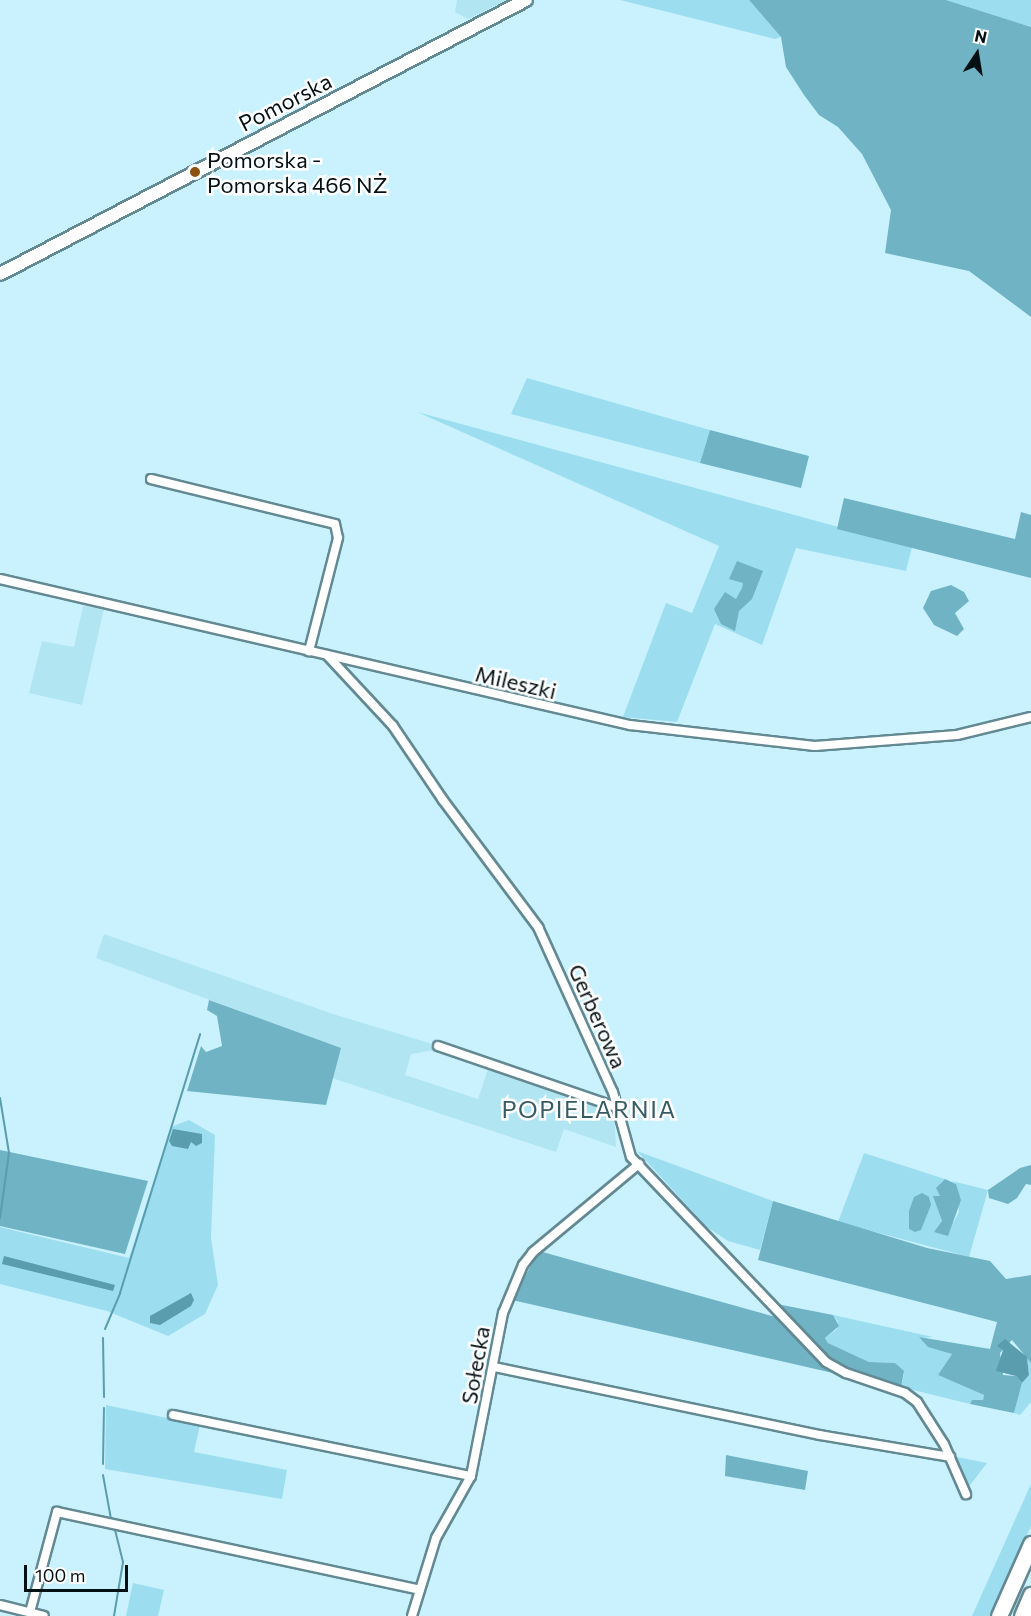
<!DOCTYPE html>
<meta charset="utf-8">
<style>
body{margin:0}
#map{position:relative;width:1031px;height:1616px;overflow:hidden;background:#c9f2fe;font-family:Commissioner,sans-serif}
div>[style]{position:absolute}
.built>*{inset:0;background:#b2e5f2}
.green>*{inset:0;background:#9cdeef}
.forest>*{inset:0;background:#6fb3c5}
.water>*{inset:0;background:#599dae}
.stream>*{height:2px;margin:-1px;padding:0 1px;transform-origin:1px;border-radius:1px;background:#599dae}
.roads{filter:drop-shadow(2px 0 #638993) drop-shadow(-2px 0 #638993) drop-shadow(0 2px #638993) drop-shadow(0 -2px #638993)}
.street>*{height:8px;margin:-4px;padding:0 4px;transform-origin:4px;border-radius:4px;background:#fff}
.secondary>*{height:12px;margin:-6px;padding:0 6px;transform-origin:6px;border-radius:6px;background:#fff}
.highway>*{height:15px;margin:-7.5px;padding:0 7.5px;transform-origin:7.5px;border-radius:7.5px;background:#fff}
.dots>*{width:16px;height:16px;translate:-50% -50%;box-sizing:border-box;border:3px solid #fff;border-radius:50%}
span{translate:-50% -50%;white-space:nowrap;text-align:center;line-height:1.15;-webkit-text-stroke:5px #fff;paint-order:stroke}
.street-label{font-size:22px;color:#031014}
.poi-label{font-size:22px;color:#031014}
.left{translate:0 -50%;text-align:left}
.neighbourhood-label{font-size:24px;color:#365b65;letter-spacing:1.5px}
.north{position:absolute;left:947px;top:24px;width:60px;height:60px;-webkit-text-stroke:4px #fff;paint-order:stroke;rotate:12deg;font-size:16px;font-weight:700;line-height:24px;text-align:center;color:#031014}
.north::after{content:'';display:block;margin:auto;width:21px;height:27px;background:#031014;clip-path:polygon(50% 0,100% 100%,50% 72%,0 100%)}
.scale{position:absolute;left:24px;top:1565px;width:104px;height:27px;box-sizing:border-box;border:3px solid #031014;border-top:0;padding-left:8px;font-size:18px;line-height:21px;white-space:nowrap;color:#031014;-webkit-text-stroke:4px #fff;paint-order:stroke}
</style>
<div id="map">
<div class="built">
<i style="clip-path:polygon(457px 0,507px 0,468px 19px,455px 12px)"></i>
<i style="clip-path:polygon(83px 606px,104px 609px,82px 705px,29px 693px,42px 641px,74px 647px)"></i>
<i style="clip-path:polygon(104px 934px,336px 1015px,436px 1045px,435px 1050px,411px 1054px,405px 1075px,478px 1099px,489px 1066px,614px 1110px,616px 1147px,564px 1129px,556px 1152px,332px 1078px,340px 1048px,96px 958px)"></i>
</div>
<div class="green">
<i style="clip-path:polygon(620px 0,749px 0,781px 37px,775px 39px)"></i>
<i style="clip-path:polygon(946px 0,1031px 0,1031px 27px)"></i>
<i style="clip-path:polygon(527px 378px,710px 430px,700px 463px,511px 414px)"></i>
<i style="clip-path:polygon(417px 412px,912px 547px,906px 571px,796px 548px,762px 645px,715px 624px,677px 722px,623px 717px,666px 603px,692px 613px,719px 546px)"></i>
<i style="clip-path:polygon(189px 1120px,215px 1135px,211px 1238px,218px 1285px,205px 1314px,168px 1336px,107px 1311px,0 1284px,0 1227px,129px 1258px,171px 1127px)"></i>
<i style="clip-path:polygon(637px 1151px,773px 1201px,760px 1250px,728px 1241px,707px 1227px)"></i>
<i style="clip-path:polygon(864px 1153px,945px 1179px,940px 1184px,940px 1197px,934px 1196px,942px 1222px,953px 1223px,959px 1212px,956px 1184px,952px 1181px,988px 1190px,969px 1257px,838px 1222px)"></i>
<i style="clip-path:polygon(833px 1315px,933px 1337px,919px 1338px,952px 1354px,938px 1375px,984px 1395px,983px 1400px,972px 1400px,970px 1404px,901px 1387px,904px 1374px,895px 1363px,869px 1362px,828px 1343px,825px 1338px,837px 1329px,838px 1322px)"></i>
<i style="clip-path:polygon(1027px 1357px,1031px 1363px,1031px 1402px,1020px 1415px,1014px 1413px,1022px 1383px,1029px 1375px)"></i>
<i style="clip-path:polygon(106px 1405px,200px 1425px,194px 1452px,287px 1470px,282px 1499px,105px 1469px)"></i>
<i style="clip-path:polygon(952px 1456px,987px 1463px,967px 1489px)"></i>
<i style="clip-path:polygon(1031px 1484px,1031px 1526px,991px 1616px,972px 1616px)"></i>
<i style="clip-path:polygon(133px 1583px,164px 1590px,158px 1616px,126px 1616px)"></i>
</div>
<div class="forest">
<i style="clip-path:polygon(749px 0,946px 0,1031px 27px,1031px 317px,969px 271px,885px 253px,891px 210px,862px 154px,838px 127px,819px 115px,804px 95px,786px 67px,781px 37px)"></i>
<i style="clip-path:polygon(710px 430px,809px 456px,801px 488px,700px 463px)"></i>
<i style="clip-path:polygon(844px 498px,1015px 539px,1021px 512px,1031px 515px,1031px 578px,837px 529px)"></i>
<i style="clip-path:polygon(737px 561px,763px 571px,752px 599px,739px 611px,735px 631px,721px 624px,714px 609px,725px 592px,736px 599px,742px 588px,743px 583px,729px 579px)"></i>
<i style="clip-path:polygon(951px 585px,964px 592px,969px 601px,955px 613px,964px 629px,957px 636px,934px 625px,923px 608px,931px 591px)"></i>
<i style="clip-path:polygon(209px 1000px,341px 1048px,326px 1105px,187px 1091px,201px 1046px,206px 1052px,222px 1046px,217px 1016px,207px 1010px)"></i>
<i style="clip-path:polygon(0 1150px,148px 1181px,125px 1254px,0 1226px)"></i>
<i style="clip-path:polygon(1031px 1165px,1031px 1185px,1026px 1184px,1017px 1198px,1008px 1204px,989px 1198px,988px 1190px,1020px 1168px)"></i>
<i style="clip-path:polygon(945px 1179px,956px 1184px,961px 1200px,948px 1236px,934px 1232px,942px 1221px,933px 1196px,940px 1196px,936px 1188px)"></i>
<i style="clip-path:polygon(922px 1193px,929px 1197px,931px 1205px,921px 1230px,915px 1232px,909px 1229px,909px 1211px,914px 1197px)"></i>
<i style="clip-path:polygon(773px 1201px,927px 1248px,990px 1261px,1006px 1279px,1031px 1275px,1031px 1363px,1012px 1340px,1000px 1353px,1003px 1375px,1016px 1376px,1022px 1383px,1014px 1413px,970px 1404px,972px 1400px,983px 1400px,984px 1395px,938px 1375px,952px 1354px,928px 1347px,919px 1337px,990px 1349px,997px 1322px,758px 1260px)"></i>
<i style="clip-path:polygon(539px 1251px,779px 1318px,833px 1373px,512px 1300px)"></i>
<i style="clip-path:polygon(777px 1304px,833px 1315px,839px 1326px,825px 1338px,828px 1343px,869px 1362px,895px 1363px,904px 1371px,901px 1387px,845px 1370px,828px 1360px)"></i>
<i style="clip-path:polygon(726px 1455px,808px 1471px,805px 1490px,725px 1476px)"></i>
</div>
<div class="water">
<i style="clip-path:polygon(173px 1129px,202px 1134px,202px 1143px,196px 1146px,191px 1142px,188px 1149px,172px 1146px,169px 1141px)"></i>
<i style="clip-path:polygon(4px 1256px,115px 1285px,113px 1291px,2px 1264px)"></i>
<i style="clip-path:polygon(191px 1293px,194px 1300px,191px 1306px,160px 1325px,150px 1323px,150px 1316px)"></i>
<i style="clip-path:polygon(1005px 1339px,1027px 1357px,1029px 1375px,1022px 1383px,1016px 1376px,996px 1371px,1003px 1350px,997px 1346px)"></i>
</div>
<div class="stream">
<i style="left:0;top:1098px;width:56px;rotate:80.7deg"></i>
<i style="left:9px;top:1153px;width:66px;rotate:97.9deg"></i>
<i style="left:105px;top:1329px;width:39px;rotate:-67deg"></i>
<i style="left:120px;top:1293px;width:271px;rotate:-72.8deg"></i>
<i style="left:103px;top:1338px;width:59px;rotate:89deg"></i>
<i style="left:103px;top:1464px;width:56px;rotate:-89deg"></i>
<i style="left:103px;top:1475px;width:45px;rotate:79.7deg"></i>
<i style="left:114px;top:1616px;width:55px;rotate:-80.5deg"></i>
<i style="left:123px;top:1562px;width:33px;rotate:-104deg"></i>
</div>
<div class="roads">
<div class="street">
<i style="left:151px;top:479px;width:189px;rotate:13.7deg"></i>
<i style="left:335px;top:524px;width:14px;rotate:78deg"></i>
<i style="left:338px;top:538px;width:117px;rotate:104.4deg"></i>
<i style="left:0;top:579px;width:647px;rotate:13.05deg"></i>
<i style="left:630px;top:725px;width:186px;rotate:6.5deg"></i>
<i style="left:815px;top:746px;width:142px;rotate:-4.4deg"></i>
<i style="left:957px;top:735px;width:76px;rotate:-13.7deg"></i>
<i style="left:327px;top:655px;width:97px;rotate:47.1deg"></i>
<i style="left:393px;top:726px;width:89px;rotate:56deg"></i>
<i style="left:443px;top:800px;width:159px;rotate:53.2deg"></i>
<i style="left:538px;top:927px;width:181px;rotate:65.6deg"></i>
<i style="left:613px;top:1092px;width:67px;rotate:74.5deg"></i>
<i style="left:631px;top:1157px;width:283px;rotate:46.4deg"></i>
<i style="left:826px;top:1362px;width:23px;rotate:29deg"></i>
<i style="left:846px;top:1373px;width:62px;rotate:18.7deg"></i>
<i style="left:905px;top:1393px;width:15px;rotate:37deg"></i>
<i style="left:917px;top:1402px;width:50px;rotate:57.3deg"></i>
<i style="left:944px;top:1444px;width:55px;rotate:66.3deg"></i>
<i style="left:438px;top:1046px;width:191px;rotate:18.9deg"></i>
<i style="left:494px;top:1367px;width:333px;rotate:11.8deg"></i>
<i style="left:820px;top:1435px;width:132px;rotate:9.6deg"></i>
<i style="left:173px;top:1415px;width:304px;rotate:11.6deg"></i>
<i style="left:0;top:1605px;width:45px;rotate:14deg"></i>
<i style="left:30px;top:1612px;width:104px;rotate:-74.9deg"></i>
<i style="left:57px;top:1512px;width:371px;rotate:12.1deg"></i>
<i style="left:412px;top:1616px;width:82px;rotate:-72.9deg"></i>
<i style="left:436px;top:1538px;width:71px;rotate:-60.6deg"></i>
<i style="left:471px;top:1476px;width:166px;rotate:-78.9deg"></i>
<i style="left:503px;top:1313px;width:52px;rotate:-67.4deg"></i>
<i style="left:523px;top:1265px;width:16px;rotate:-52deg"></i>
<i style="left:533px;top:1252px;width:138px;rotate:-39.7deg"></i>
</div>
<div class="secondary">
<i style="left:0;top:274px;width:593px;rotate:-27.52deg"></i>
</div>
<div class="highway">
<i style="left:999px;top:1616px;width:79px;rotate:-66deg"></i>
<i style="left:1022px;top:1616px;width:23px;rotate:-67deg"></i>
</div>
</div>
<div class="dots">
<i style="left:195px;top:172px;background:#8d520f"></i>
</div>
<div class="street-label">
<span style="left:285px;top:102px;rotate:-27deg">Pomorska</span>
<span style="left:516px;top:682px;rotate:13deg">Mileszki</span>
<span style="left:598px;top:1016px;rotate:66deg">Gerberowa</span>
<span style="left:475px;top:1365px;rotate:-80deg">Sołecka</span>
</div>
<div class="poi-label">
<span class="left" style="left:207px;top:172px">Pomorska -<br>Pomorska 466 NŻ</span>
</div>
<div class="neighbourhood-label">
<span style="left:589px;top:1109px">POPIELARNIA</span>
</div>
<div class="north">N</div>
<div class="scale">100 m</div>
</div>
